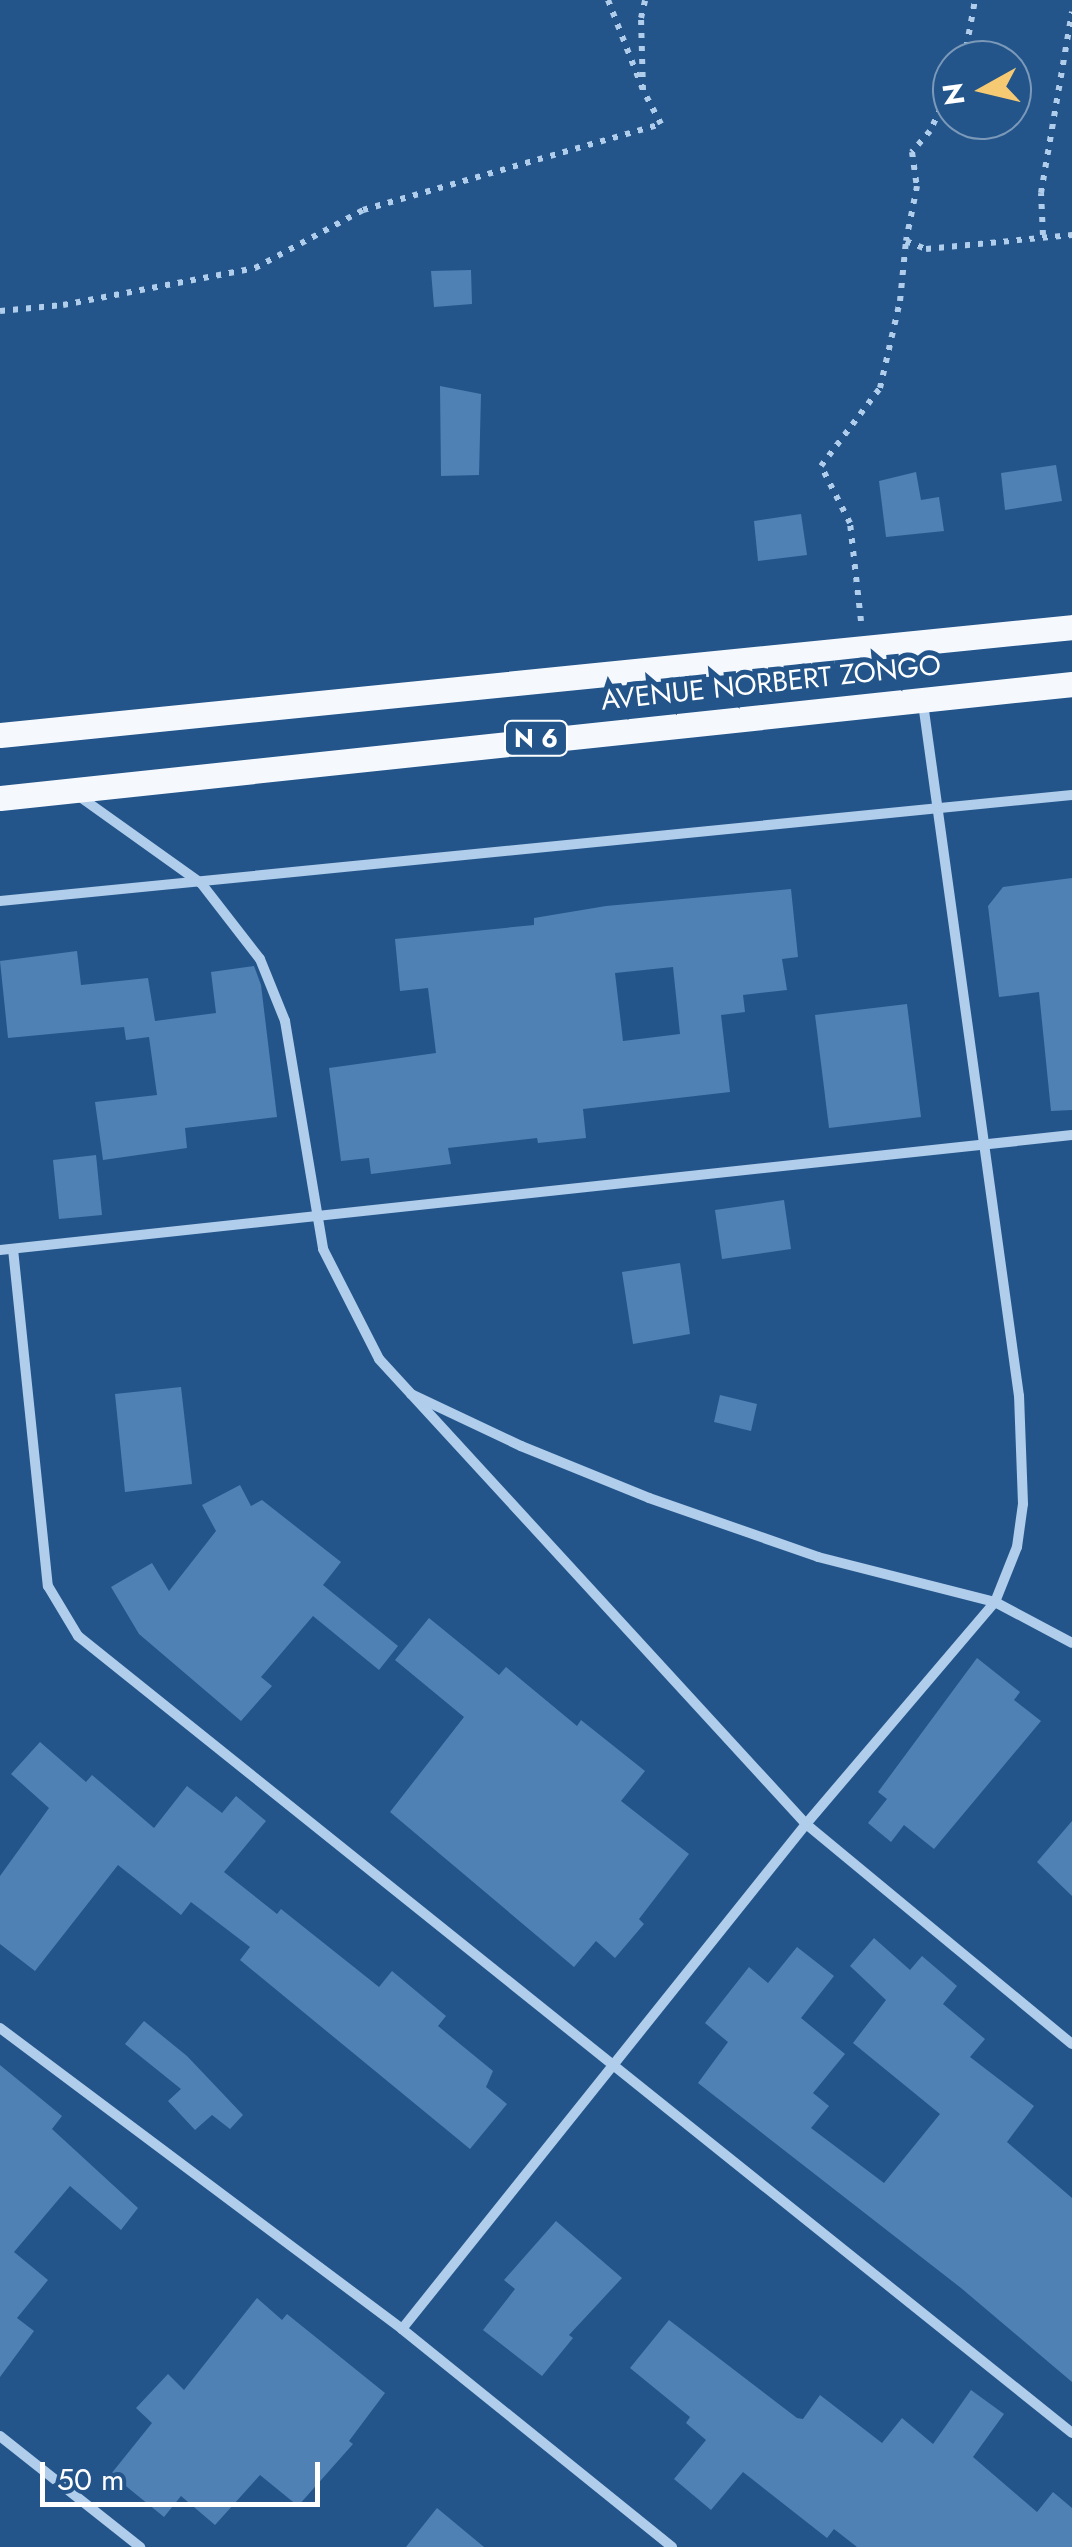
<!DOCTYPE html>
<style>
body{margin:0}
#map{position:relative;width:1072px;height:2547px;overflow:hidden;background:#23558b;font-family:Jost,sans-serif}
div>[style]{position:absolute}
.building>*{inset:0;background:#5081b4}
.path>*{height:6px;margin-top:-3px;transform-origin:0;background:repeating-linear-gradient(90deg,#b0cdeb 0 5px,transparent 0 13px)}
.street>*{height:10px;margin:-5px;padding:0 5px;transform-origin:5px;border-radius:5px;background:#b0cdeb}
.primary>*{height:25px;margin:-12.5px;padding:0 12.5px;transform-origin:12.5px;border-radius:12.5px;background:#f5f9fe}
span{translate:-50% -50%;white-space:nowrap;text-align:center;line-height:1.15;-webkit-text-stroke:10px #23558b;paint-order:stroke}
.shield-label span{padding:2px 8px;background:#23558b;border:2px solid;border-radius:8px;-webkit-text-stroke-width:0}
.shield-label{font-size:25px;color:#fff;font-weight:700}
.street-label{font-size:28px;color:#fff}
.north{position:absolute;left:932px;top:40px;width:100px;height:100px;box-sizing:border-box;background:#23558b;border:2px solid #7b99b9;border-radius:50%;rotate:262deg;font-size:28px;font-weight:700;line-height:40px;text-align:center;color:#fff}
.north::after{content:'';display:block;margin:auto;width:35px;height:45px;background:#f6ca73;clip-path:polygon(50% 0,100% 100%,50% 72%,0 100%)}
.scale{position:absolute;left:40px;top:2462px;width:280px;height:45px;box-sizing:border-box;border:5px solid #fff;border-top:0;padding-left:12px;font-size:30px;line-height:35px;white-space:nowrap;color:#fff;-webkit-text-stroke:8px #23558b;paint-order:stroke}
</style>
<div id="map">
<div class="building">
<i style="clip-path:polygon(471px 270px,472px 304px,434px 307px,431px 271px)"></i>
<i style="clip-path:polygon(440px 386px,481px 394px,479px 475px,441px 476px)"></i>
<i style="clip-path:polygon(1056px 465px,1062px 501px,1005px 510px,1001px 473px)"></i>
<i style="clip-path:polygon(916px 472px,921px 500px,939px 497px,944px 531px,886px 537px,879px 481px)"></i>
<i style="clip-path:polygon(801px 514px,807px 555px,758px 561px,754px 521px)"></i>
<i style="clip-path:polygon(1072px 878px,1072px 1110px,1051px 1111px,1039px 992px,999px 997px,988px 906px,1003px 887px)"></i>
<i style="clip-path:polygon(evenodd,791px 889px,798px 957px,782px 959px,787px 990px,743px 995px,745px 1012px,721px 1015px,730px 1092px,583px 1109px,586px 1138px,538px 1143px,537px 1138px,448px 1148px,451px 1164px,371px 1174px,369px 1158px,341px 1161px,329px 1068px,436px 1053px,428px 988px,400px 991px,395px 939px,534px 925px,534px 918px,606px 906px,791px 889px,673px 967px,680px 1034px,623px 1041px,615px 973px,673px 967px)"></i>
<i style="clip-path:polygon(77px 951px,81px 985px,148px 978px,155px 1021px,216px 1013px,211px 972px,254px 966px,261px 985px,277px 1117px,185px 1128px,187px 1148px,103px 1160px,95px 1102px,157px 1095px,149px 1037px,126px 1040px,124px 1027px,8px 1038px,0 961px)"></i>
<i style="clip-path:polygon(907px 1004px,921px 1117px,829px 1128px,815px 1015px)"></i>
<i style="clip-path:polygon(96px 1155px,102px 1215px,59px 1219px,53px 1160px)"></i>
<i style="clip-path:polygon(784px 1200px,791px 1249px,722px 1259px,715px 1210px)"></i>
<i style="clip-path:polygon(680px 1263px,690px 1334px,633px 1344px,622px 1272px)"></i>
<i style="clip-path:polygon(181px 1387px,192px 1484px,125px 1492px,115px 1394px)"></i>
<i style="clip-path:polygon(720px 1395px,757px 1404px,751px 1431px,714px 1422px)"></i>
<i style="clip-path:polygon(240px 1485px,251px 1506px,262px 1500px,341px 1562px,323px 1585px,398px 1646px,379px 1670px,313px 1616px,261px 1677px,272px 1686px,241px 1721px,139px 1634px,111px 1587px,152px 1563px,169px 1591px,216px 1531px,202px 1505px)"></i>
<i style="clip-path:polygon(429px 1618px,499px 1675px,506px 1667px,577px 1726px,581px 1720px,645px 1771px,621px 1801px,689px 1854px,639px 1919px,644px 1924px,615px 1958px,596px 1941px,574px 1967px,390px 1812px,464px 1717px,395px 1660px)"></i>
<i style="clip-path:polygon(977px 1658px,1020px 1692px,1014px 1700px,1041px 1721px,934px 1849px,904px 1825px,891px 1842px,868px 1823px,887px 1799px,878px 1792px)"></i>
<i style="clip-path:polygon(40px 1742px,86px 1782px,92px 1775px,154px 1828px,187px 1786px,222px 1813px,236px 1796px,266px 1821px,224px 1872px,277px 1914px,281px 1909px,379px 1987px,392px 1971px,446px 2016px,438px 2026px,493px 2071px,486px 2087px,507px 2104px,470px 2149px,240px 1960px,250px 1947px,191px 1902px,181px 1915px,118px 1865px,35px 1971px,0 1944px,0 1876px,49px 1808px,11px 1774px)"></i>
<i style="clip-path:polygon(1072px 1821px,1072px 1896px,1037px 1862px)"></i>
<i style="clip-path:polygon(874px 1938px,910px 1970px,922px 1956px,957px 1986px,943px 2004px,985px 2039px,970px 2057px,1034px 2106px,1007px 2142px,1072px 2198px,1072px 2382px,961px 2288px,698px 2083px,728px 2042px,705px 2023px,749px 1967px,768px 1983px,797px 1947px,834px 1976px,801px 2018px,845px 2054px,813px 2093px,829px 2106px,811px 2128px,884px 2183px,940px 2114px,853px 2043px,886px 2000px,850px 1966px)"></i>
<i style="clip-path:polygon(144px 2021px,187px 2056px,243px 2115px,230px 2129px,212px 2115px,195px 2130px,168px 2101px,181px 2089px,125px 2044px)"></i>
<i style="clip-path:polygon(0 2065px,62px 2116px,52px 2129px,138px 2208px,121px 2230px,70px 2186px,14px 2252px,48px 2280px,17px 2318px,34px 2331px,0 2377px)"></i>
<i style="clip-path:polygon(556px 2221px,622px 2278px,569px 2335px,573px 2338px,542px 2376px,483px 2330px,515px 2289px,504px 2280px)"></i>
<i style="clip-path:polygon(257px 2298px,282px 2320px,287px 2314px,385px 2393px,349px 2441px,353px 2444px,298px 2506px,260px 2475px,215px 2525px,181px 2496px,164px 2517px,111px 2474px,152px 2423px,136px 2408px,168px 2374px,184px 2390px)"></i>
<i style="clip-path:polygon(669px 2320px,797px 2418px,803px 2419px,820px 2395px,882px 2443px,902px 2418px,933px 2444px,971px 2390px,1004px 2414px,973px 2457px,1037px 2512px,1053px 2492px,1072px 2508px,1072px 2547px,857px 2547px,834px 2529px,827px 2538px,743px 2472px,711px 2510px,674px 2479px,706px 2440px,686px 2423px,690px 2417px,630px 2368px)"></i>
<i style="clip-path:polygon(437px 2508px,484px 2547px,406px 2547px)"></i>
</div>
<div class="path">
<i style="left:608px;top:0;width:97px;rotate:68.7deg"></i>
<i style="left:643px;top:90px;width:72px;rotate:-91.6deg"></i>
<i style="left:641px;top:18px;width:18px;rotate:-77deg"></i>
<i style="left:964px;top:60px;width:61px;rotate:-79.6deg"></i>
<i style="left:952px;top:85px;width:51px;rotate:115.6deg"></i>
<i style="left:930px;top:131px;width:28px;rotate:131deg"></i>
<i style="left:912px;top:152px;width:34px;rotate:82deg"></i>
<i style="left:917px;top:186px;width:56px;rotate:101.3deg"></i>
<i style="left:906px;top:241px;width:22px;rotate:22deg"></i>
<i style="left:926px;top:249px;width:147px;rotate:-5.5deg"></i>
<i style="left:1043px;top:235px;width:42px;rotate:-92.7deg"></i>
<i style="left:1041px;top:193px;width:184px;rotate:-80.3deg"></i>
<i style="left:0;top:311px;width:63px;rotate:-5.4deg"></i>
<i style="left:63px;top:305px;width:196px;rotate:-10.9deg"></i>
<i style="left:255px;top:268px;width:123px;rotate:-28.2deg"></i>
<i style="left:363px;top:210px;width:310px;rotate:-16.1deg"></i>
<i style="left:661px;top:124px;width:38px;rotate:-118deg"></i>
<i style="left:861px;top:621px;width:99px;rotate:-96.4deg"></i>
<i style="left:850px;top:523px;width:64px;rotate:-117deg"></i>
<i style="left:821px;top:466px;width:98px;rotate:-52.9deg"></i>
<i style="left:880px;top:388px;width:89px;rotate:-77.1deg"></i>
<i style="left:900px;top:301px;width:60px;rotate:-84.3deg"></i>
</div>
<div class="street">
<i style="left:76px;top:794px;width:153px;rotate:35.5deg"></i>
<i style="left:201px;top:883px;width:96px;rotate:52.2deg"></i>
<i style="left:260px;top:959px;width:67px;rotate:68deg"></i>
<i style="left:285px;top:1021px;width:231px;rotate:80.5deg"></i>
<i style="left:323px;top:1249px;width:123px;rotate:63deg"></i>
<i style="left:379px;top:1359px;width:631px;rotate:47.44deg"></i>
<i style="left:806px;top:1824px;width:345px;rotate:39.6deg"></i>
<i style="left:0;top:901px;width:1077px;rotate:-5.65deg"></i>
<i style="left:13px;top:1249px;width:339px;rotate:84.1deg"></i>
<i style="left:48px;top:1586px;width:58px;rotate:59deg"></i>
<i style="left:78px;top:1636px;width:1274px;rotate:38.72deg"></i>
<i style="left:0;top:1250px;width:1078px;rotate:-6.12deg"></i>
<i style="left:411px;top:1394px;width:122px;rotate:25.3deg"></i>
<i style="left:521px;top:1446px;width:138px;rotate:22.1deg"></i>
<i style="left:649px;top:1498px;width:179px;rotate:19.2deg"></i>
<i style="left:818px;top:1557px;width:183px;rotate:14.3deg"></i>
<i style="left:995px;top:1602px;width:87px;rotate:28deg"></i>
<i style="left:0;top:2028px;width:502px;rotate:36.82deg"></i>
<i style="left:402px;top:2329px;width:347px;rotate:38.9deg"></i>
<i style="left:402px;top:2329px;width:647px;rotate:-51.34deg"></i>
<i style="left:806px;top:1824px;width:292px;rotate:-49.6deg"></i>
<i style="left:995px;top:1602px;width:59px;rotate:-68.2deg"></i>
<i style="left:1017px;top:1547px;width:43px;rotate:-82.1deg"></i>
<i style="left:1023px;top:1504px;width:108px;rotate:-92.1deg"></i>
<i style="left:1019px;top:1396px;width:700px;rotate:-97.89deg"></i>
<i style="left:0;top:2436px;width:179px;rotate:38.4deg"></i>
</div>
<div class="primary">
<i style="left:0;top:735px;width:1077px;rotate:-5.75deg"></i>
<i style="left:0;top:798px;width:1078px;rotate:-6.07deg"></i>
</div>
<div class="shield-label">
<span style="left:536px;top:738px">N 6</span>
</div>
<div class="street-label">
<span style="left:771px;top:683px;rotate:-6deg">AVENUE NORBERT ZONGO</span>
</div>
<div class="north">N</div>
<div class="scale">50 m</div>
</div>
